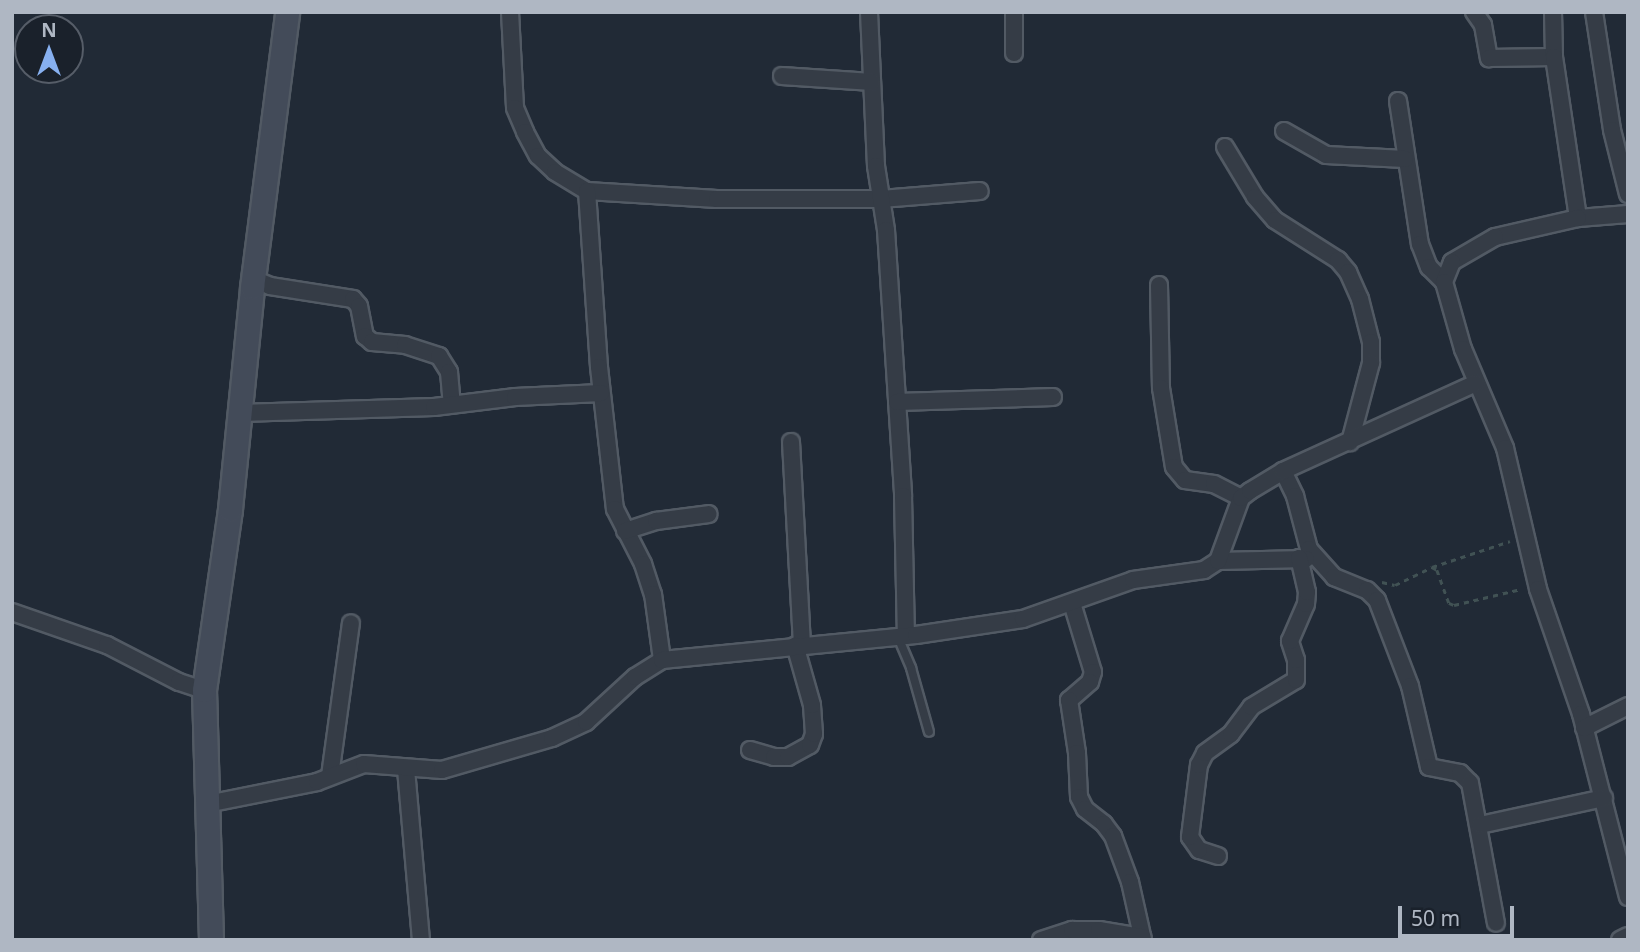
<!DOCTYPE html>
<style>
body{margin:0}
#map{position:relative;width:1640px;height:952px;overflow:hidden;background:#212a36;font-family:"Noto Sans",sans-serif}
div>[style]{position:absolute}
.path>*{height:2.5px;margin-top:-1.25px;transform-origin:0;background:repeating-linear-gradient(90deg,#415254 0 5px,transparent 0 10px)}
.roads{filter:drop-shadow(2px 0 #525a64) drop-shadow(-2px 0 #525a64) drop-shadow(0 2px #525a64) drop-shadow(0 -2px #525a64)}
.service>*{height:8px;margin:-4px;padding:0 4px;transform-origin:4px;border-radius:4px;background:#353c46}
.minor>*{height:16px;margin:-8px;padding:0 8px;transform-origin:8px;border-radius:8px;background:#353c46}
.secondary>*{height:23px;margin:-11.5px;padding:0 11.5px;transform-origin:11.5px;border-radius:11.5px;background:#434b59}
span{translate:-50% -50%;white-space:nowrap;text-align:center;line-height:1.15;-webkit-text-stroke:6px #1a212b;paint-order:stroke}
.frame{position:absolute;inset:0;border:14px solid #afb7c3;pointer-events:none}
.north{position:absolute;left:14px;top:14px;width:70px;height:70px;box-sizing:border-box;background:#1a212b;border:2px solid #565d68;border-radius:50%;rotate:0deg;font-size:19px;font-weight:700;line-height:28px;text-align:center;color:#afb7c3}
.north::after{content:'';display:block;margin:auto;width:24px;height:32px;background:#87b0f0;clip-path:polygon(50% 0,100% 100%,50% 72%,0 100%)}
.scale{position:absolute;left:1398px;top:906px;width:116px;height:32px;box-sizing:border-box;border:4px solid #afb7c3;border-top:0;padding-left:9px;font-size:21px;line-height:24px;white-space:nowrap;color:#afb7c3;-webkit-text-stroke:5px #1a212b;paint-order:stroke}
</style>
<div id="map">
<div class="path">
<i style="left:1432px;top:567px;width:6px;rotate:31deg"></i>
<i style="left:1437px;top:570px;width:35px;rotate:70deg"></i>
<i style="left:1449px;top:603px;width:5px;rotate:22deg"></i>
<i style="left:1454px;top:605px;width:69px;rotate:-13.4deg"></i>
<i style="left:1382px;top:582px;width:13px;rotate:13deg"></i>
<i style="left:1395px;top:585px;width:41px;rotate:-25.9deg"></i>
<i style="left:1432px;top:567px;width:82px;rotate:-18.4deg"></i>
</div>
<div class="roads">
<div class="service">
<i style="left:898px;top:637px;width:34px;rotate:67deg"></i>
<i style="left:911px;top:668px;width:66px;rotate:74.3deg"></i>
</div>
<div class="minor">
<i style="left:510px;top:12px;width:96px;rotate:87deg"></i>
<i style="left:515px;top:108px;width:26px;rotate:67deg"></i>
<i style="left:525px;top:132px;width:27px;rotate:62deg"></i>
<i style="left:538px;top:156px;width:23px;rotate:43deg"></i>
<i style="left:555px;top:172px;width:37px;rotate:31deg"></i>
<i style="left:587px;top:191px;width:130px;rotate:3.5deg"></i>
<i style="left:717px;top:199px;width:164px"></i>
<i style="left:881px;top:199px;width:99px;rotate:-4.6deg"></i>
<i style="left:869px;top:12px;width:154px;rotate:87.4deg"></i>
<i style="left:876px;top:166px;width:65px;rotate:81.1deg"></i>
<i style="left:886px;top:230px;width:267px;rotate:86.3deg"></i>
<i style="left:903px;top:496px;width:140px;rotate:88.8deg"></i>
<i style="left:1014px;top:12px;width:41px;rotate:90deg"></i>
<i style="left:1474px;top:12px;width:16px;rotate:55deg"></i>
<i style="left:1483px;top:25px;width:34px;rotate:80deg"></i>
<i style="left:1489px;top:58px;width:65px;rotate:-0.9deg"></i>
<i style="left:1553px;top:12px;width:45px;rotate:88.7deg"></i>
<i style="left:1554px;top:57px;width:163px;rotate:81.5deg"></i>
<i style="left:1594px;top:12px;width:119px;rotate:81.3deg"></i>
<i style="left:1612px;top:130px;width:66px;rotate:76deg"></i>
<i style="left:782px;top:76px;width:90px;rotate:3.8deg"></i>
<i style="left:1398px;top:101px;width:145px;rotate:81.3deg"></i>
<i style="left:1420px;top:244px;width:25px;rotate:69deg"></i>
<i style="left:1429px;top:267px;width:21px;rotate:45deg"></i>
<i style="left:1284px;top:131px;width:48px;rotate:29.7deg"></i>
<i style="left:1326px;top:155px;width:79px;rotate:2.9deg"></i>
<i style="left:1225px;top:147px;width:58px;rotate:59deg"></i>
<i style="left:1255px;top:197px;width:30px;rotate:49deg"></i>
<i style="left:1275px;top:220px;width:75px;rotate:32.4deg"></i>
<i style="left:1338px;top:260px;width:16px;rotate:50deg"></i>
<i style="left:1348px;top:272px;width:30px;rotate:66deg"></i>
<i style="left:1360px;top:299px;width:44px;rotate:75.7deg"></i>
<i style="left:1371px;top:342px;width:21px;rotate:90deg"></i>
<i style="left:1371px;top:363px;width:82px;rotate:104.9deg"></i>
<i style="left:587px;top:191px;width:176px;rotate:86.1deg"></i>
<i style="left:599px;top:367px;width:143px;rotate:83.6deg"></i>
<i style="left:615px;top:509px;width:62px;rotate:63deg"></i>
<i style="left:643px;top:564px;width:32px;rotate:72deg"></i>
<i style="left:653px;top:594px;width:67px;rotate:82.2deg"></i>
<i style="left:1628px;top:214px;width:50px;rotate:175.4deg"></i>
<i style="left:1578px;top:218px;width:85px;rotate:167.1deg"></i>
<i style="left:1495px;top:237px;width:50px;rotate:149.8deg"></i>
<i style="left:1452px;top:262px;width:22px;rotate:112deg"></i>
<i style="left:1444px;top:282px;width:70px;rotate:74.2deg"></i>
<i style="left:1463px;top:349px;width:108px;rotate:67deg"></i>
<i style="left:1505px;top:448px;width:145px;rotate:76.8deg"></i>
<i style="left:1538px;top:589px;width:132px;rotate:71deg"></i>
<i style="left:1581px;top:714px;width:189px;rotate:75.6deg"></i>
<i style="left:253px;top:279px;width:18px;rotate:22deg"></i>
<i style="left:270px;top:286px;width:84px;rotate:8.9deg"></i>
<i style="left:353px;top:299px;width:9px;rotate:49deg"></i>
<i style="left:359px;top:306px;width:31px;rotate:79deg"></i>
<i style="left:365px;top:336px;width:9px;rotate:41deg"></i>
<i style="left:372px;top:342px;width:33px;rotate:5deg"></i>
<i style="left:405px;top:345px;width:36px;rotate:18deg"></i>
<i style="left:439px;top:356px;width:19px;rotate:58deg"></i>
<i style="left:449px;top:372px;width:32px;rotate:85deg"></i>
<i style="left:1159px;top:285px;width:103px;rotate:88.9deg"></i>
<i style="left:1161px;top:388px;width:80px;rotate:80.7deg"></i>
<i style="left:1174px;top:467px;width:17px;rotate:50deg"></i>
<i style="left:1185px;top:480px;width:29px;rotate:8deg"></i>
<i style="left:1214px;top:484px;width:30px;rotate:27deg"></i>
<i style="left:897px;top:402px;width:156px;rotate:-1.8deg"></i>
<i style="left:240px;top:413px;width:194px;rotate:-1.8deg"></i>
<i style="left:434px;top:407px;width:82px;rotate:-7deg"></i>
<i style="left:515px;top:397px;width:86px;rotate:-2.7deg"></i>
<i style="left:791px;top:442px;width:203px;rotate:86.9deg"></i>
<i style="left:1283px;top:471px;width:28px;rotate:64deg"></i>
<i style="left:1295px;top:496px;width:55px;rotate:75.2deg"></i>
<i style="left:1309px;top:549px;width:38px;rotate:48deg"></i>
<i style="left:1334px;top:577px;width:35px;rotate:22deg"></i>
<i style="left:1367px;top:590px;width:14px;rotate:45deg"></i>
<i style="left:1377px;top:600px;width:92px;rotate:69deg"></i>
<i style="left:1410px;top:686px;width:83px;rotate:76.8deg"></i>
<i style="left:1429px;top:767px;width:32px;rotate:11deg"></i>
<i style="left:1460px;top:773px;width:14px;rotate:45deg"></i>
<i style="left:1470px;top:783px;width:142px;rotate:79.5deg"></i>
<i style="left:625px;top:531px;width:33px;rotate:-18deg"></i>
<i style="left:656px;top:521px;width:53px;rotate:-7.5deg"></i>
<i style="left:1218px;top:561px;width:88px;rotate:-1.3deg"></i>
<i style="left:1072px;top:603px;width:72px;rotate:73.1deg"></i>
<i style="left:1093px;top:672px;width:10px;rotate:107deg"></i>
<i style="left:1090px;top:682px;width:28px;rotate:139deg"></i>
<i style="left:1069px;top:700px;width:54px;rotate:81.4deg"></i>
<i style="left:1077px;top:753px;width:44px;rotate:87.4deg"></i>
<i style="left:1079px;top:797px;width:13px;rotate:63deg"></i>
<i style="left:1085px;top:809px;width:24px;rotate:38deg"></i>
<i style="left:1104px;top:824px;width:15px;rotate:53deg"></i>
<i style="left:1113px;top:836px;width:49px;rotate:69.7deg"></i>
<i style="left:1130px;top:882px;width:59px;rotate:77.4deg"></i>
<i style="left:12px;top:612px;width:101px;rotate:19.2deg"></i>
<i style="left:107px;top:645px;width:81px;rotate:27.2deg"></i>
<i style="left:179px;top:682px;width:26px;rotate:18deg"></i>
<i style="left:1584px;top:728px;width:49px;rotate:-26.6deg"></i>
<i style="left:750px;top:750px;width:25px;rotate:16deg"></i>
<i style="left:774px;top:757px;width:14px"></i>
<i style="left:788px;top:757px;width:25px;rotate:-29deg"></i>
<i style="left:810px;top:745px;width:12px;rotate:-70deg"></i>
<i style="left:814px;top:734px;width:29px;rotate:-94deg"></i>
<i style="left:812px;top:705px;width:62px;rotate:-105.8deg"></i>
<i style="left:406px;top:769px;width:172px;rotate:85deg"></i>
<i style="left:330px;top:776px;width:154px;rotate:-82.2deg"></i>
<i style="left:207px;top:804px;width:112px;rotate:-11.3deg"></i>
<i style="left:317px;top:782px;width:50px;rotate:-21deg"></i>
<i style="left:364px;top:764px;width:78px;rotate:4.4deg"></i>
<i style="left:442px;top:770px;width:115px;rotate:-16.2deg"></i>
<i style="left:552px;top:738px;width:38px;rotate:-25deg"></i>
<i style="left:586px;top:722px;width:67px;rotate:-42.6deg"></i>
<i style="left:635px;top:677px;width:32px;rotate:-32deg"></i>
<i style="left:662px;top:660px;width:255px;rotate:-5.6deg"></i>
<i style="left:916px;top:635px;width:108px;rotate:-8.5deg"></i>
<i style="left:1023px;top:619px;width:117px;rotate:-19.5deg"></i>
<i style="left:1133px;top:580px;width:72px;rotate:-8deg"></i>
<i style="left:1204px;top:570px;width:17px;rotate:-33deg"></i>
<i style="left:1218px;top:561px;width:67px;rotate:-69.9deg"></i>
<i style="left:1241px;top:498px;width:11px;rotate:-38deg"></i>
<i style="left:1250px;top:491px;width:39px;rotate:-31deg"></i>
<i style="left:1283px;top:471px;width:212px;rotate:-24.5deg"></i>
<i style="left:1480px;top:825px;width:127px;rotate:-12.3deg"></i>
<i style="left:1218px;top:856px;width:20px;rotate:-162deg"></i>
<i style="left:1199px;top:850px;width:16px;rotate:-125deg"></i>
<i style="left:1190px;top:837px;width:73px;rotate:-82.9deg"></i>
<i style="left:1199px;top:765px;width:13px;rotate:-63deg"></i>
<i style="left:1205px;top:753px;width:32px;rotate:-36deg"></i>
<i style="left:1231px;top:734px;width:34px;rotate:-53deg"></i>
<i style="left:1251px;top:707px;width:52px;rotate:-31deg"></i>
<i style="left:1296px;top:680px;width:20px;rotate:-90deg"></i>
<i style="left:1296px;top:660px;width:20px;rotate:-108deg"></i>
<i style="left:1290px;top:641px;width:40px;rotate:-66.6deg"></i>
<i style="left:1306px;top:604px;width:12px;rotate:-85deg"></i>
<i style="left:1307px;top:592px;width:35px;rotate:-103deg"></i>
<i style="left:1041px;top:940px;width:33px;rotate:-18deg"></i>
<i style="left:1072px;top:930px;width:27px"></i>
<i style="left:1099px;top:930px;width:44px;rotate:9.2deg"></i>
<i style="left:1620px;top:940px;width:9px;rotate:-27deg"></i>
</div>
<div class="secondary">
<i style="left:211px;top:940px;width:250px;rotate:-91.6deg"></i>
<i style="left:204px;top:690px;width:183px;rotate:-81.8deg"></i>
<i style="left:230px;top:509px;width:223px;rotate:-84.3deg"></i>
<i style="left:252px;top:287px;width:277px;rotate:-82.7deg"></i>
</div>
</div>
<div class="frame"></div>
<div class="north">N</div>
<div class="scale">50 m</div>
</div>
